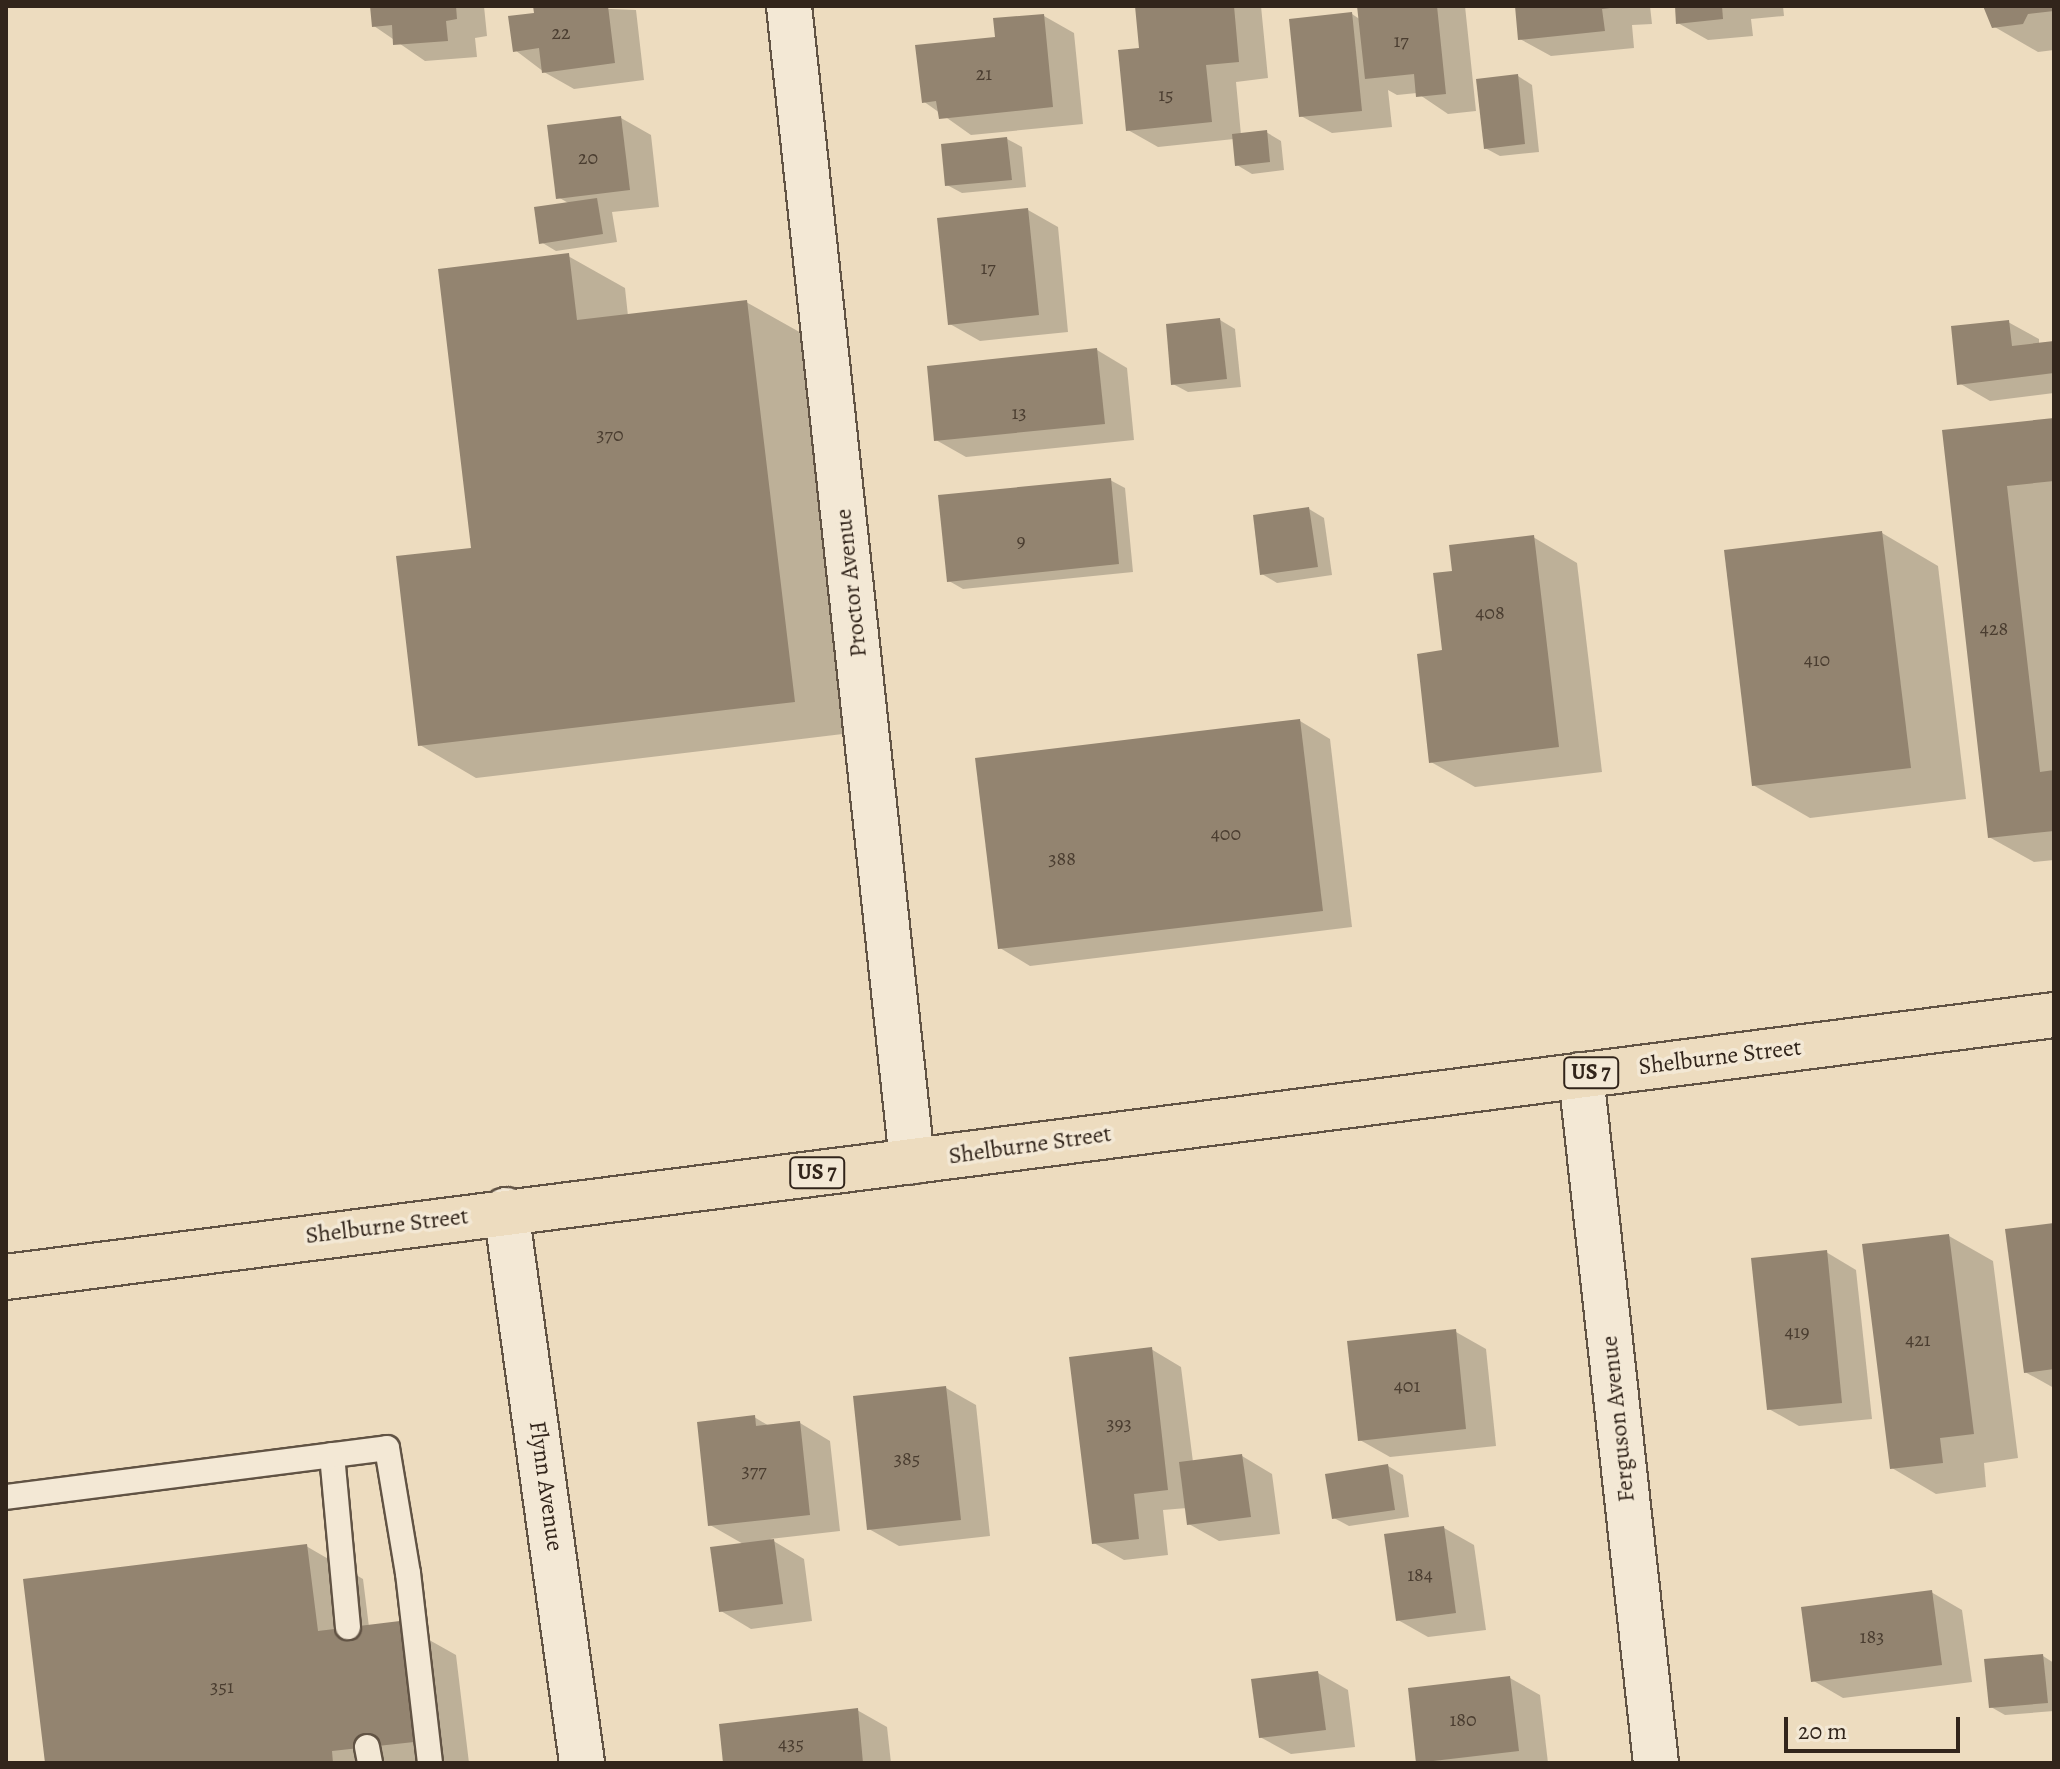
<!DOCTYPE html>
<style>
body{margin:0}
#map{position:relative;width:2060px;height:1769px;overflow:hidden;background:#eddcbf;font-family:Alegreya,serif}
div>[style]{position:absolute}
.shadow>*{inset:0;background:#0003}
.building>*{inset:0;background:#938470}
.roads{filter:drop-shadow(2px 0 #615344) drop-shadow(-2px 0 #615344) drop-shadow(0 2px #615344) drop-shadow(0 -2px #615344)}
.service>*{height:24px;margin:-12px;padding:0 12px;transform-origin:12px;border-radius:12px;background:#f3e8d5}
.minor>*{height:44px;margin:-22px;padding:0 22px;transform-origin:22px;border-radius:22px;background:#f3e8d5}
.tertiary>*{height:44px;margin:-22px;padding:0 22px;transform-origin:22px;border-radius:22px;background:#f3e8d5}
.primary>*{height:44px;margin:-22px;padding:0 22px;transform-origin:22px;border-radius:22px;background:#eddcbf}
span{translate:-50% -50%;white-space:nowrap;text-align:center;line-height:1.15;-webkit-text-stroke:7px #f3e8d5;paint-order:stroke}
.number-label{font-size:20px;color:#4a3d30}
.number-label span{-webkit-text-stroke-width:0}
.shield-label span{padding:2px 6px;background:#f3e8d5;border:2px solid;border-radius:6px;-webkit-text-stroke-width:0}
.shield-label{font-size:22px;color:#32251b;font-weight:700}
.street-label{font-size:24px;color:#32251b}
.frame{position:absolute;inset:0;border:8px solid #32251b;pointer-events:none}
.scale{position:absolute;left:1784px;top:1717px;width:176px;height:36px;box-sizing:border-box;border:4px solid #32251b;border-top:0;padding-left:10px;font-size:24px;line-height:28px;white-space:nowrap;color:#32251b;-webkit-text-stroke:6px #f3e8d5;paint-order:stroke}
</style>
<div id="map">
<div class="shadow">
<i style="clip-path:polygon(372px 6px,484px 6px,487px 36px,475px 38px,477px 57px,425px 61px,374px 26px)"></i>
<i style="clip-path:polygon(535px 6px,636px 10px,644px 80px,574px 89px,544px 72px,515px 50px,536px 15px)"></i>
<i style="clip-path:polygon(1137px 6px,1261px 6px,1268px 78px,1236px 82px,1241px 135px,1266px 132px,1281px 141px,1284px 170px,1252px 174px,1237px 165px,1234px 139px,1158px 147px,1128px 130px,1141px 50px)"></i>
<i style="clip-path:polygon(1359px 6px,1465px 6px,1476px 111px,1448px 114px,1417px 93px,1397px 95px,1388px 90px,1392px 127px,1332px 133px,1301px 116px,1352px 14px,1361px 20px)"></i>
<i style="clip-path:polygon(1517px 6px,1650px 6px,1652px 24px,1632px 25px,1634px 48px,1551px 56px,1520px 39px)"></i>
<i style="clip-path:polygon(1677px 6px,1783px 6px,1784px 16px,1751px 19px,1753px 36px,1708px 40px,1678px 23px)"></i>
<i style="clip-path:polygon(1985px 6px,2054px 6px,2054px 50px,2038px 52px,1993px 26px)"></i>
<i style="clip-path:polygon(1044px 16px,1074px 33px,1083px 124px,971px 135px,923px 101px,997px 39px)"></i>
<i style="clip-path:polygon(1518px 76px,1532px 85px,1539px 152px,1500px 156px,1485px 148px)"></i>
<i style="clip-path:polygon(621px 118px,651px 135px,659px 207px,612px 212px,617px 242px,556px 251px,541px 242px,570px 204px,558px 197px)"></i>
<i style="clip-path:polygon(1007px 139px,1022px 147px,1026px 187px,962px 193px,947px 185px)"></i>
<i style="clip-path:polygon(1028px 210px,1058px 227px,1068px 332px,980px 341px,950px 324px)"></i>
<i style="clip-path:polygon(568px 256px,625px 288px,628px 316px,746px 302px,803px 334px,851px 733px,476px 778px,420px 745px,473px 549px)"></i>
<i style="clip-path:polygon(1220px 320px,1235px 329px,1241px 387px,1188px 392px,1173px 384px)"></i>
<i style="clip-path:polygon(2008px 322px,2039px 339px,2039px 345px,2054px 343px,2054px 393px,1990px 401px,1959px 383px)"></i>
<i style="clip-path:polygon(1097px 350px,1127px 368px,1134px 440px,966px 457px,936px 440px)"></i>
<i style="clip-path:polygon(2054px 420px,2054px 860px,2034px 862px,1989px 837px,1944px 432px)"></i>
<i style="clip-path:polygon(1110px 480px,1125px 488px,1133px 572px,963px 589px,949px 581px)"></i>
<i style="clip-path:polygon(1309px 509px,1324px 518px,1332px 575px,1277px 583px,1262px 574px)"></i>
<i style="clip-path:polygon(1882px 533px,1938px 566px,1966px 799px,1810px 818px,1753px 785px)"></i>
<i style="clip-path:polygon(1533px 537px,1577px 563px,1602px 772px,1475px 787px,1431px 762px,1454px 573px)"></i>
<i style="clip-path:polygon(1300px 721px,1330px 739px,1352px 927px,1030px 966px,1000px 948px)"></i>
<i style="clip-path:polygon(2054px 1225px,2054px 1388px,2025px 1372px)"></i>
<i style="clip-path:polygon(1949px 1236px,1993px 1261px,2018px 1458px,1984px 1463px,1986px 1487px,1936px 1494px,1892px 1468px)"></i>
<i style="clip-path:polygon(1826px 1252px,1856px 1270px,1872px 1419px,1799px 1426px,1769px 1409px)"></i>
<i style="clip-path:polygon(1456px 1332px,1486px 1349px,1496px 1446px,1390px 1457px,1360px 1440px)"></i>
<i style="clip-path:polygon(1151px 1349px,1181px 1367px,1193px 1462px,1242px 1456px,1272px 1474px,1280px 1534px,1219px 1541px,1189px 1524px,1187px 1508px,1163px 1510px,1168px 1555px,1124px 1560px,1094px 1543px)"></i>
<i style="clip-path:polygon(946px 1388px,976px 1405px,990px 1536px,899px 1546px,869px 1529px)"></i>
<i style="clip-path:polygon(754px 1417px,771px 1427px,800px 1423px,830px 1441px,840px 1531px,770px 1539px,804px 1559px,812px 1621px,751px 1629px,721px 1611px,745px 1545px,710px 1525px)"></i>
<i style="clip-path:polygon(1388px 1466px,1403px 1475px,1409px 1517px,1349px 1526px,1334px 1518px)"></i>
<i style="clip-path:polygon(1444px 1528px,1474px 1545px,1486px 1630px,1428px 1637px,1398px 1620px)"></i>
<i style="clip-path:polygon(306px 1546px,363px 1579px,369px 1627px,399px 1623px,456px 1655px,469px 1763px,47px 1763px)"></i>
<i style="clip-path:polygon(1931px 1592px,1962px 1610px,1972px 1682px,1843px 1698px,1812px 1680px)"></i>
<i style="clip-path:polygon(2043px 1656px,2054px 1663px,2054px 1711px,2005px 1715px,1991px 1707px)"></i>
<i style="clip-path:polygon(1318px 1673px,1348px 1690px,1355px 1747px,1291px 1754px,1260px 1737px)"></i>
<i style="clip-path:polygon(1510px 1678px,1540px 1695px,1548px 1763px,1418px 1761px)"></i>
<i style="clip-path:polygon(857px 1710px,887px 1727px,891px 1763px,725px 1763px)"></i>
</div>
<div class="building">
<i style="clip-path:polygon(370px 6px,456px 6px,457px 19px,446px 21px,448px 41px,393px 45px,392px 25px,372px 27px)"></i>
<i style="clip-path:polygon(533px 6px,608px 6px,615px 63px,542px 73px,539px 48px,513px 52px,508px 16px,534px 13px)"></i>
<i style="clip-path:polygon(1135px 6px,1234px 6px,1239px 62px,1206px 65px,1212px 122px,1126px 131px,1118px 50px,1139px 48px)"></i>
<i style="clip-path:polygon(1357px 6px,1437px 6px,1446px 94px,1416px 97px,1414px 74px,1365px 79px)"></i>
<i style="clip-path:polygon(1515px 6px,1610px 6px,1610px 8px,1602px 9px,1605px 31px,1518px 40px)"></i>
<i style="clip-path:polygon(1675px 6px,1722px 6px,1723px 19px,1676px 24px)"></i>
<i style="clip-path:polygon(1983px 6px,2054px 6px,2054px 11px,2028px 14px,2023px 24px,1992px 28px)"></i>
<i style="clip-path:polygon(1352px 12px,1362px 111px,1299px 117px,1289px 19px)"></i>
<i style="clip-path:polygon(1044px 14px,1053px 107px,939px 119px,936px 101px,922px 103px,915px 45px,995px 37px,993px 18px)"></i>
<i style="clip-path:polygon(1518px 74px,1525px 144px,1484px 149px,1476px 79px)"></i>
<i style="clip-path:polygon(621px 116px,630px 190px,556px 199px,547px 125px)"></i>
<i style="clip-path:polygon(1267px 130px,1270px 162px,1235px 166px,1232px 134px)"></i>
<i style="clip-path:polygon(1007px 137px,1012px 180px,945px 186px,941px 144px)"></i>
<i style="clip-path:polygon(597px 198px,603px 234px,539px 244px,534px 207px)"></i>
<i style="clip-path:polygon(1028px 208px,1039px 315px,948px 325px,937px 218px)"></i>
<i style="clip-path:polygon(569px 253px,577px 320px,747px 300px,795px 702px,418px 746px,396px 556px,471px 548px,438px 269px)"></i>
<i style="clip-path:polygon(1220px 318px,1227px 379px,1171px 385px,1166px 324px)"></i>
<i style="clip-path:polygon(2009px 320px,2012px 346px,2054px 341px,2054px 373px,1957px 385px,1951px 326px)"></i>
<i style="clip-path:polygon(1097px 348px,1105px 424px,934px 441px,927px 366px)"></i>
<i style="clip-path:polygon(2054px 418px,2054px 481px,2007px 486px,2040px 772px,2054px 770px,2054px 831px,1988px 838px,1942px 430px)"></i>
<i style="clip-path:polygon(1111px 478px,1119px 564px,947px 582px,938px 495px)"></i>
<i style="clip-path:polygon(1309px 507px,1318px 567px,1260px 575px,1253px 515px)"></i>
<i style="clip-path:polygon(1882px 531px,1911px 768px,1752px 786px,1724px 550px)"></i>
<i style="clip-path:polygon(1534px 535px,1559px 747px,1429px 763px,1417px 654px,1442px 650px,1433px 573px,1452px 571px,1449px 545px)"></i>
<i style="clip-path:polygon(1300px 719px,1323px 911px,998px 949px,975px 758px)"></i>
<i style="clip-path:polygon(2054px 1223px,2054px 1369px,2024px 1373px,2005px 1229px)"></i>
<i style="clip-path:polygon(1949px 1234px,1974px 1434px,1940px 1438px,1943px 1463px,1890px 1469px,1862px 1244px)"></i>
<i style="clip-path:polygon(1827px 1250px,1842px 1403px,1767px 1410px,1751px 1258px)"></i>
<i style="clip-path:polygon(1456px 1329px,1466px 1429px,1358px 1441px,1347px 1341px)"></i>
<i style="clip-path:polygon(1152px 1347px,1168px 1490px,1134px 1494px,1139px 1539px,1092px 1544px,1069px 1357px)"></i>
<i style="clip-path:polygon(946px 1386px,961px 1520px,867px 1530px,853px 1396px)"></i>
<i style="clip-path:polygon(755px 1415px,756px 1426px,800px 1421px,810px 1515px,708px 1526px,697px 1422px)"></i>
<i style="clip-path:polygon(1242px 1454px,1251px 1517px,1187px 1525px,1179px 1462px)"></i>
<i style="clip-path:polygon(1388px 1464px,1395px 1510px,1332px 1519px,1325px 1474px)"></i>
<i style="clip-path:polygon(1444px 1526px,1456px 1613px,1396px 1621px,1384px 1534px)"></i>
<i style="clip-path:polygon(774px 1539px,783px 1604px,719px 1612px,710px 1547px)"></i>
<i style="clip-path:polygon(307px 1544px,318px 1631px,400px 1621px,414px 1742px,332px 1751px,333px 1763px,45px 1763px,23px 1579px)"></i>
<i style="clip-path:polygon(1932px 1590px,1942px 1665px,1811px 1682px,1801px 1607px)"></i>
<i style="clip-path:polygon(2043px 1654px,2048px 1703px,1989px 1708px,1984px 1659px)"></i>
<i style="clip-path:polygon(1318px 1671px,1326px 1730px,1259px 1738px,1251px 1679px)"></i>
<i style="clip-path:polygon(1510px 1676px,1519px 1751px,1416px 1763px,1408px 1688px)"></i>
<i style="clip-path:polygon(858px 1708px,863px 1763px,723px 1763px,719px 1724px)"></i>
</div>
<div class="roads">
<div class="service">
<i style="left:332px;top:1455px;width:173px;rotate:84.7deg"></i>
<i style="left:6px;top:1497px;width:384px;rotate:-7.3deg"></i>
<i style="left:387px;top:1448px;width:127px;rotate:80.5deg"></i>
<i style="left:408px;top:1573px;width:191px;rotate:83.4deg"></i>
<i style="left:367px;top:1747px;width:16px;rotate:79deg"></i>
</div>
<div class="minor">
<i style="left:789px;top:6px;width:1162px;rotate:83.92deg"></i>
<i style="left:1581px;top:1075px;width:692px;rotate:83.78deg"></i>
</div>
<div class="tertiary">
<i style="left:506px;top:1210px;width:558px;rotate:82.17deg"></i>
</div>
<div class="primary">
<i style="left:6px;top:1277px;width:2065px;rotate:-7.29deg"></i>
</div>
</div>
<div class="number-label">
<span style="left:561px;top:32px">22</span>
<span style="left:1401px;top:40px">17</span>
<span style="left:984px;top:73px">21</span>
<span style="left:1166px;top:94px">15</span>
<span style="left:588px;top:157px">20</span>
<span style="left:988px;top:267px">17</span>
<span style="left:1019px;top:412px">13</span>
<span style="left:610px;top:434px">370</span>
<span style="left:1021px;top:540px">9</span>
<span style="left:1490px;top:612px">408</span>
<span style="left:1994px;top:628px">428</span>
<span style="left:1817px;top:659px">410</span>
<span style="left:1226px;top:833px">400</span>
<span style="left:1062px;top:858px">388</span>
<span style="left:1797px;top:1331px">419</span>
<span style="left:1918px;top:1339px">421</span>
<span style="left:1407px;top:1385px">401</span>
<span style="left:1119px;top:1423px">393</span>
<span style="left:907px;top:1458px">385</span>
<span style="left:754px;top:1470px">377</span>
<span style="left:1420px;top:1574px">184</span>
<span style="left:1872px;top:1636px">183</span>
<span style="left:222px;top:1686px">351</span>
<span style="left:1463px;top:1719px">180</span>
<span style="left:791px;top:1743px">435</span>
</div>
<div class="shield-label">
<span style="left:1591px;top:1073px">US 7</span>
<span style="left:817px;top:1173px">US 7</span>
</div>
<div class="street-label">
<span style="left:851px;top:583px;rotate:-96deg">Proctor Avenue</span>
<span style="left:1720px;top:1057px;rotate:-7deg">Shelburne Street</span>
<span style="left:1030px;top:1145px;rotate:-8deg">Shelburne Street</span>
<span style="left:387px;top:1226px;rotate:-7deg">Shelburne Street</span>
<span style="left:1618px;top:1419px;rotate:-96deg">Ferguson Avenue</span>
<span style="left:546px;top:1486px;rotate:82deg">Flynn Avenue</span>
</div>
<div class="frame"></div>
<div class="scale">20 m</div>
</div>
